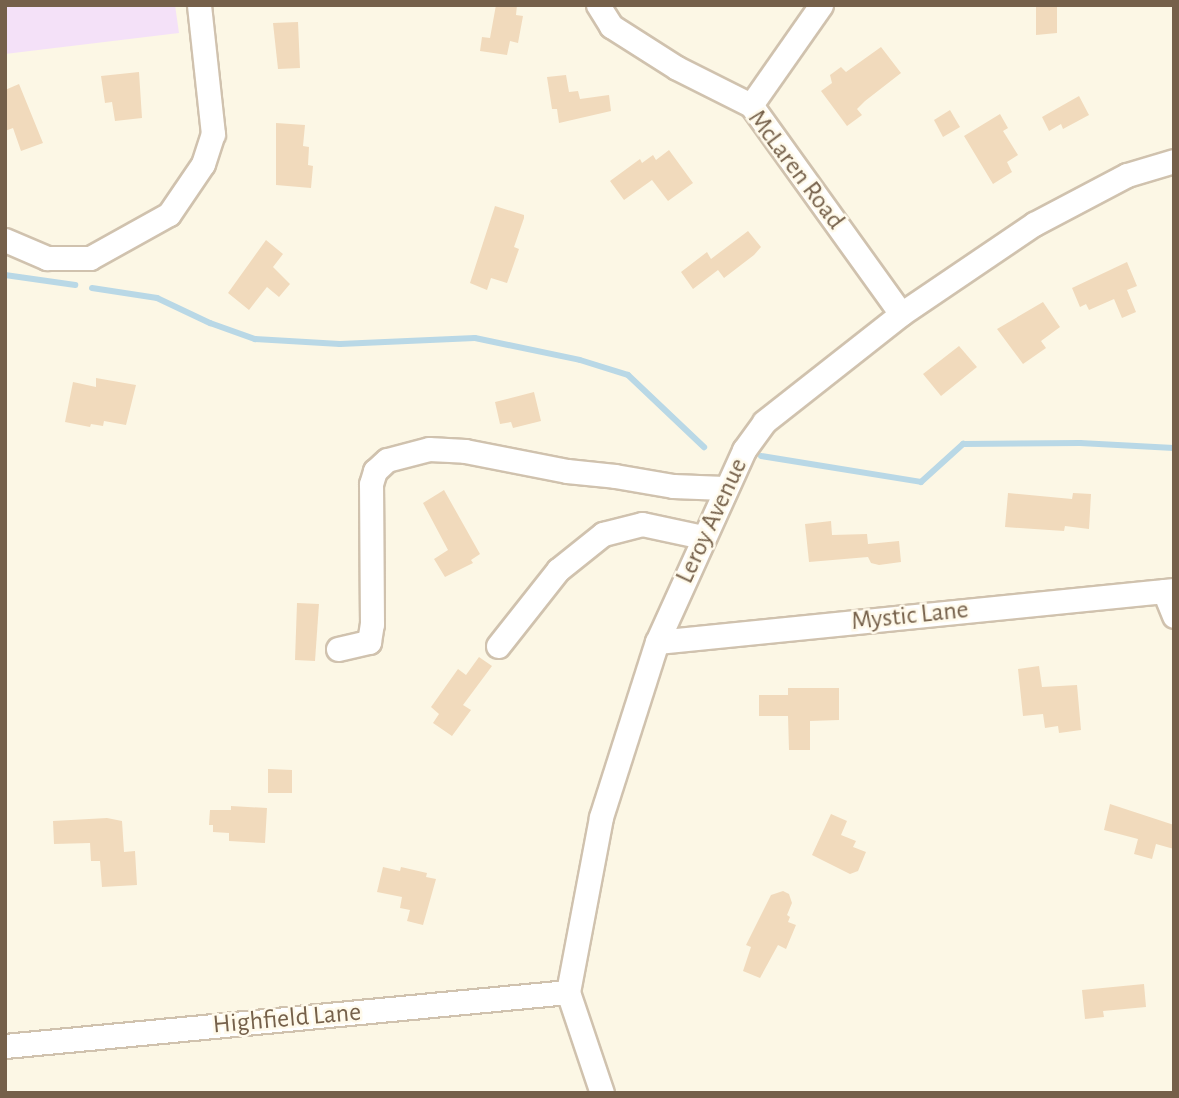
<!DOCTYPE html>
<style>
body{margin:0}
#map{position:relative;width:1179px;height:1098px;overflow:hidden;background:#fcf7e5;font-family:"Alegreya Sans",sans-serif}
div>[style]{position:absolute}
.education>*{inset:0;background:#f4e1f8}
.stream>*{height:6px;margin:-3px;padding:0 3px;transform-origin:3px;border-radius:3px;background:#b9d8e6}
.building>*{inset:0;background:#f1dabc}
.roads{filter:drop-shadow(2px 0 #d0c2ae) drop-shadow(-2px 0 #d0c2ae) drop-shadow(0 2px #d0c2ae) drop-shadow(0 -2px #d0c2ae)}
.minor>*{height:23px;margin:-11.5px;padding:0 11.5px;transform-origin:11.5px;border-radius:11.5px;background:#fff}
span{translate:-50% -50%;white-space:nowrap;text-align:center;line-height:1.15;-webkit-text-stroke:5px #fffaeb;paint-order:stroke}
.street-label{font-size:26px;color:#75604a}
.frame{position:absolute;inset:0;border:7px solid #75604a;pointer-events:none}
</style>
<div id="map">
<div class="education">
<i style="clip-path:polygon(5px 5px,175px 5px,179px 33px,5px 54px)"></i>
</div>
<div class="stream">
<i style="left:5px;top:275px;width:71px;rotate:8.1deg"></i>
<i style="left:92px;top:288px;width:66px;rotate:8.7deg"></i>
<i style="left:157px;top:298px;width:59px;rotate:25.3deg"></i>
<i style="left:210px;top:323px;width:48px;rotate:19.6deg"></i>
<i style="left:255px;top:339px;width:85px;rotate:3.4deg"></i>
<i style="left:340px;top:344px;width:135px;rotate:-2.5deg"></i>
<i style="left:475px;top:338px;width:107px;rotate:11.8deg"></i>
<i style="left:580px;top:360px;width:50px;rotate:17.4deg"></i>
<i style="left:628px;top:375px;width:105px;rotate:43.5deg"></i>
<i style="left:761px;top:456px;width:162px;rotate:9.2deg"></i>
<i style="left:921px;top:482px;width:57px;rotate:-42.1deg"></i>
<i style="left:963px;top:444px;width:117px;rotate:-0.5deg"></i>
<i style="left:1080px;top:443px;width:94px;rotate:3deg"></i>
</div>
<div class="building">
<i style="clip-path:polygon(496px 5px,517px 5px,516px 15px,523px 16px,518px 43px,510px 41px,507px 55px,480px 51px,482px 37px,490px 38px)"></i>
<i style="clip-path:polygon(1036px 5px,1057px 5px,1057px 33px,1036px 35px)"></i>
<i style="clip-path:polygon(298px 22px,300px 68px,278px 69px,273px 23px)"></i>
<i style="clip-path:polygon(881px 47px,901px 73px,865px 101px,857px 109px,862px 115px,847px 126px,821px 91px,832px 83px,830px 75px,841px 67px,846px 72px)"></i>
<i style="clip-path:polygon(139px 72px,142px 118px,115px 121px,112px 102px,105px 103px,101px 76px)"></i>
<i style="clip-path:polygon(566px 75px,569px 92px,578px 91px,580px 99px,609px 95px,611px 111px,559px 123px,557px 109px,552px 109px,547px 77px)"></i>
<i style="clip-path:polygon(19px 84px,43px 143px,21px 151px,13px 128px,5px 131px,5px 90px)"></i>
<i style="clip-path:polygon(1079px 96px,1089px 115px,1063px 129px,1061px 124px,1049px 131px,1042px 117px)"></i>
<i style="clip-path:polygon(950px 110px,960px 127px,943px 137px,934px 120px)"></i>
<i style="clip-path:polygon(1000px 114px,1008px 128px,1003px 131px,1018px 155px,1007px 162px,1012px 172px,993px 184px,964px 136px)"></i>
<i style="clip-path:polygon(276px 123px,305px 125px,303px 146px,309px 147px,308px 165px,313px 166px,311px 188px,276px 185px)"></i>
<i style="clip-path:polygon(669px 150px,693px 183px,668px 201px,652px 180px,624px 200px,610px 181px,640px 159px,642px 163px,653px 155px,656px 160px)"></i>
<i style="clip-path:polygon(495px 206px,524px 215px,524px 218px,514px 247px,519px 249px,507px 283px,491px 278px,487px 290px,470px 283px)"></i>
<i style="clip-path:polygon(748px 231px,761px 247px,754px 255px,724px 278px,718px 270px,693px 289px,681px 272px,707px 252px,711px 259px)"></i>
<i style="clip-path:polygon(266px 240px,283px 254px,273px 267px,290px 284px,279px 297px,267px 287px,249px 310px,228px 293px)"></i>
<i style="clip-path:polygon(1127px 262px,1137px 286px,1127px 290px,1136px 312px,1122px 318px,1114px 299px,1089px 310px,1086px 304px,1080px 307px,1072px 288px)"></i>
<i style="clip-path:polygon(1043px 302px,1060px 327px,1041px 341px,1046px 348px,1023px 364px,997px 329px)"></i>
<i style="clip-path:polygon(959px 346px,977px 367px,941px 396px,923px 374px)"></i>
<i style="clip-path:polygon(96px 378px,136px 385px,126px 425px,104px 421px,103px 426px,91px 424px,90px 427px,65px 422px,73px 382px,96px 387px)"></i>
<i style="clip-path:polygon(534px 392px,541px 421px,513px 428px,511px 422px,500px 424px,495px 402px)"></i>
<i style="clip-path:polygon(444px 490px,480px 554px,471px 560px,473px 563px,445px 577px,434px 559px,448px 550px,423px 503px)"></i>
<i style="clip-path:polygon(1008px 493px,1072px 499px,1073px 493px,1091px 494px,1089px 529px,1065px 526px,1064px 531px,1005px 527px)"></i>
<i style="clip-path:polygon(831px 521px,832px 535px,867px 534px,868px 544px,899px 541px,901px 562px,879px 565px,871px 563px,868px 557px,809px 562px,805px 524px)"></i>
<i style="clip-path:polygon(297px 603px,319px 604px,315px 661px,295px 660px)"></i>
<i style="clip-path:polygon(479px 657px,492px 666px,463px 705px,471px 710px,452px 736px,433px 723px,439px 714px,431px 707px,458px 669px,466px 675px)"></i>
<i style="clip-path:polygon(1039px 666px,1042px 687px,1077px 685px,1081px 730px,1059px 733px,1058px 726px,1045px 728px,1043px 714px,1023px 716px,1018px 669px)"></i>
<i style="clip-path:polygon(788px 688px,839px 688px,839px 720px,810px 721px,810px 750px,789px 750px,788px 716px,759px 716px,759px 695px,788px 695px)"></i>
<i style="clip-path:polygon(268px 769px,292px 770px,292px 793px,268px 793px)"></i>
<i style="clip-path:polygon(1110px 804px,1174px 825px,1174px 849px,1156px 844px,1152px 859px,1134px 854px,1138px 839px,1104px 830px)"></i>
<i style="clip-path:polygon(231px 806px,267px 808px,265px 843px,229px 841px,229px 833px,213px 832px,213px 825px,209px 825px,210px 810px,231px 810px)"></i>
<i style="clip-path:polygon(831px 814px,847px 821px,841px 835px,856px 841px,853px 847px,866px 852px,858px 871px,850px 874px,812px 855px)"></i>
<i style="clip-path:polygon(107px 818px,122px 821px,124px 852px,135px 851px,137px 885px,102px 887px,100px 861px,91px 861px,90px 843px,54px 844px,53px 821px)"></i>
<i style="clip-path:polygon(383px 867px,400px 871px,401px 867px,427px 873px,426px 877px,436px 879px,423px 925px,407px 921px,410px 910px,400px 908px,402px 897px,377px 892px)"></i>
<i style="clip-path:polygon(783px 891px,789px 894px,792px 903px,787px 915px,790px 917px,788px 922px,796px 925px,786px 949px,778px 945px,760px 978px,743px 971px,751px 947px,746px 945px,771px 895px)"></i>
<i style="clip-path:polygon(1144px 984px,1146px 1007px,1103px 1011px,1104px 1017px,1085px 1019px,1082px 990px)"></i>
</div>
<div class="roads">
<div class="minor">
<i style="left:598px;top:5px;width:25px;rotate:58deg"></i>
<i style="left:611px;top:26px;width:78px;rotate:32.5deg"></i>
<i style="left:677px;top:68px;width:83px;rotate:26.6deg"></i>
<i style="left:751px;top:105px;width:257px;rotate:54.3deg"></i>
<i style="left:751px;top:105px;width:122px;rotate:-55deg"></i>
<i style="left:5px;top:240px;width:46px;rotate:23.2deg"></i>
<i style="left:47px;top:258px;width:43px"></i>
<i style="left:90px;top:258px;width:90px;rotate:-29.1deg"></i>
<i style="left:169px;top:214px;width:60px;rotate:-55.8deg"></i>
<i style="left:203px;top:164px;width:32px;rotate:-72deg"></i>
<i style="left:213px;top:134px;width:130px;rotate:-96.2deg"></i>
<i style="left:1164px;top:591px;width:27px;rotate:68deg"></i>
<i style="left:657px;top:642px;width:520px;rotate:-5.74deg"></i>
<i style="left:498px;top:646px;width:97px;rotate:-51.7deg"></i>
<i style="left:558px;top:570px;width:58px;rotate:-38.7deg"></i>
<i style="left:603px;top:534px;width:40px;rotate:-14.4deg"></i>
<i style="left:642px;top:524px;width:62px;rotate:12deg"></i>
<i style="left:338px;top:649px;width:32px;rotate:-13deg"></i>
<i style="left:369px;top:642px;width:18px;rotate:-81deg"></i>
<i style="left:372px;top:624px;width:140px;rotate:-90.4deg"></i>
<i style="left:371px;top:484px;width:14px;rotate:-73deg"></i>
<i style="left:375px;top:471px;width:16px;rotate:-43deg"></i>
<i style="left:387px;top:460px;width:43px;rotate:-14.7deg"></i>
<i style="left:429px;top:449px;width:36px;rotate:3deg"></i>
<i style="left:465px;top:451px;width:104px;rotate:11.1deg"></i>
<i style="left:567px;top:471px;width:48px;rotate:5.9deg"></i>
<i style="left:615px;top:476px;width:59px;rotate:9.8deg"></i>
<i style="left:673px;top:486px;width:51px;rotate:2.2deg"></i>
<i style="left:5px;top:1046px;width:566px;rotate:-5.48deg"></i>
<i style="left:602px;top:1093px;width:107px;rotate:-108.6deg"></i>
<i style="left:568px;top:992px;width:178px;rotate:-79.3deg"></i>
<i style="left:601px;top:817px;width:184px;rotate:-72.3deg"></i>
<i style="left:657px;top:642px;width:211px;rotate:-65.6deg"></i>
<i style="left:744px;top:450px;width:34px;rotate:-54deg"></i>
<i style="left:764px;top:422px;width:174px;rotate:-38.2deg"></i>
<i style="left:901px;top:314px;width:161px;rotate:-34.1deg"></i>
<i style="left:1034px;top:224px;width:105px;rotate:-27.8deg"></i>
<i style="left:1127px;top:175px;width:49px;rotate:-16.6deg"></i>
</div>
</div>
<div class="street-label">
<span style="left:796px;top:170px;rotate:53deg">McLaren Road</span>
<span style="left:712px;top:521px;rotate:-65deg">Leroy Avenue</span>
<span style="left:910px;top:616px;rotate:-6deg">Mystic Lane</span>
<span style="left:287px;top:1019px;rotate:-5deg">Highfield Lane</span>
</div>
<div class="frame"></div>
</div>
